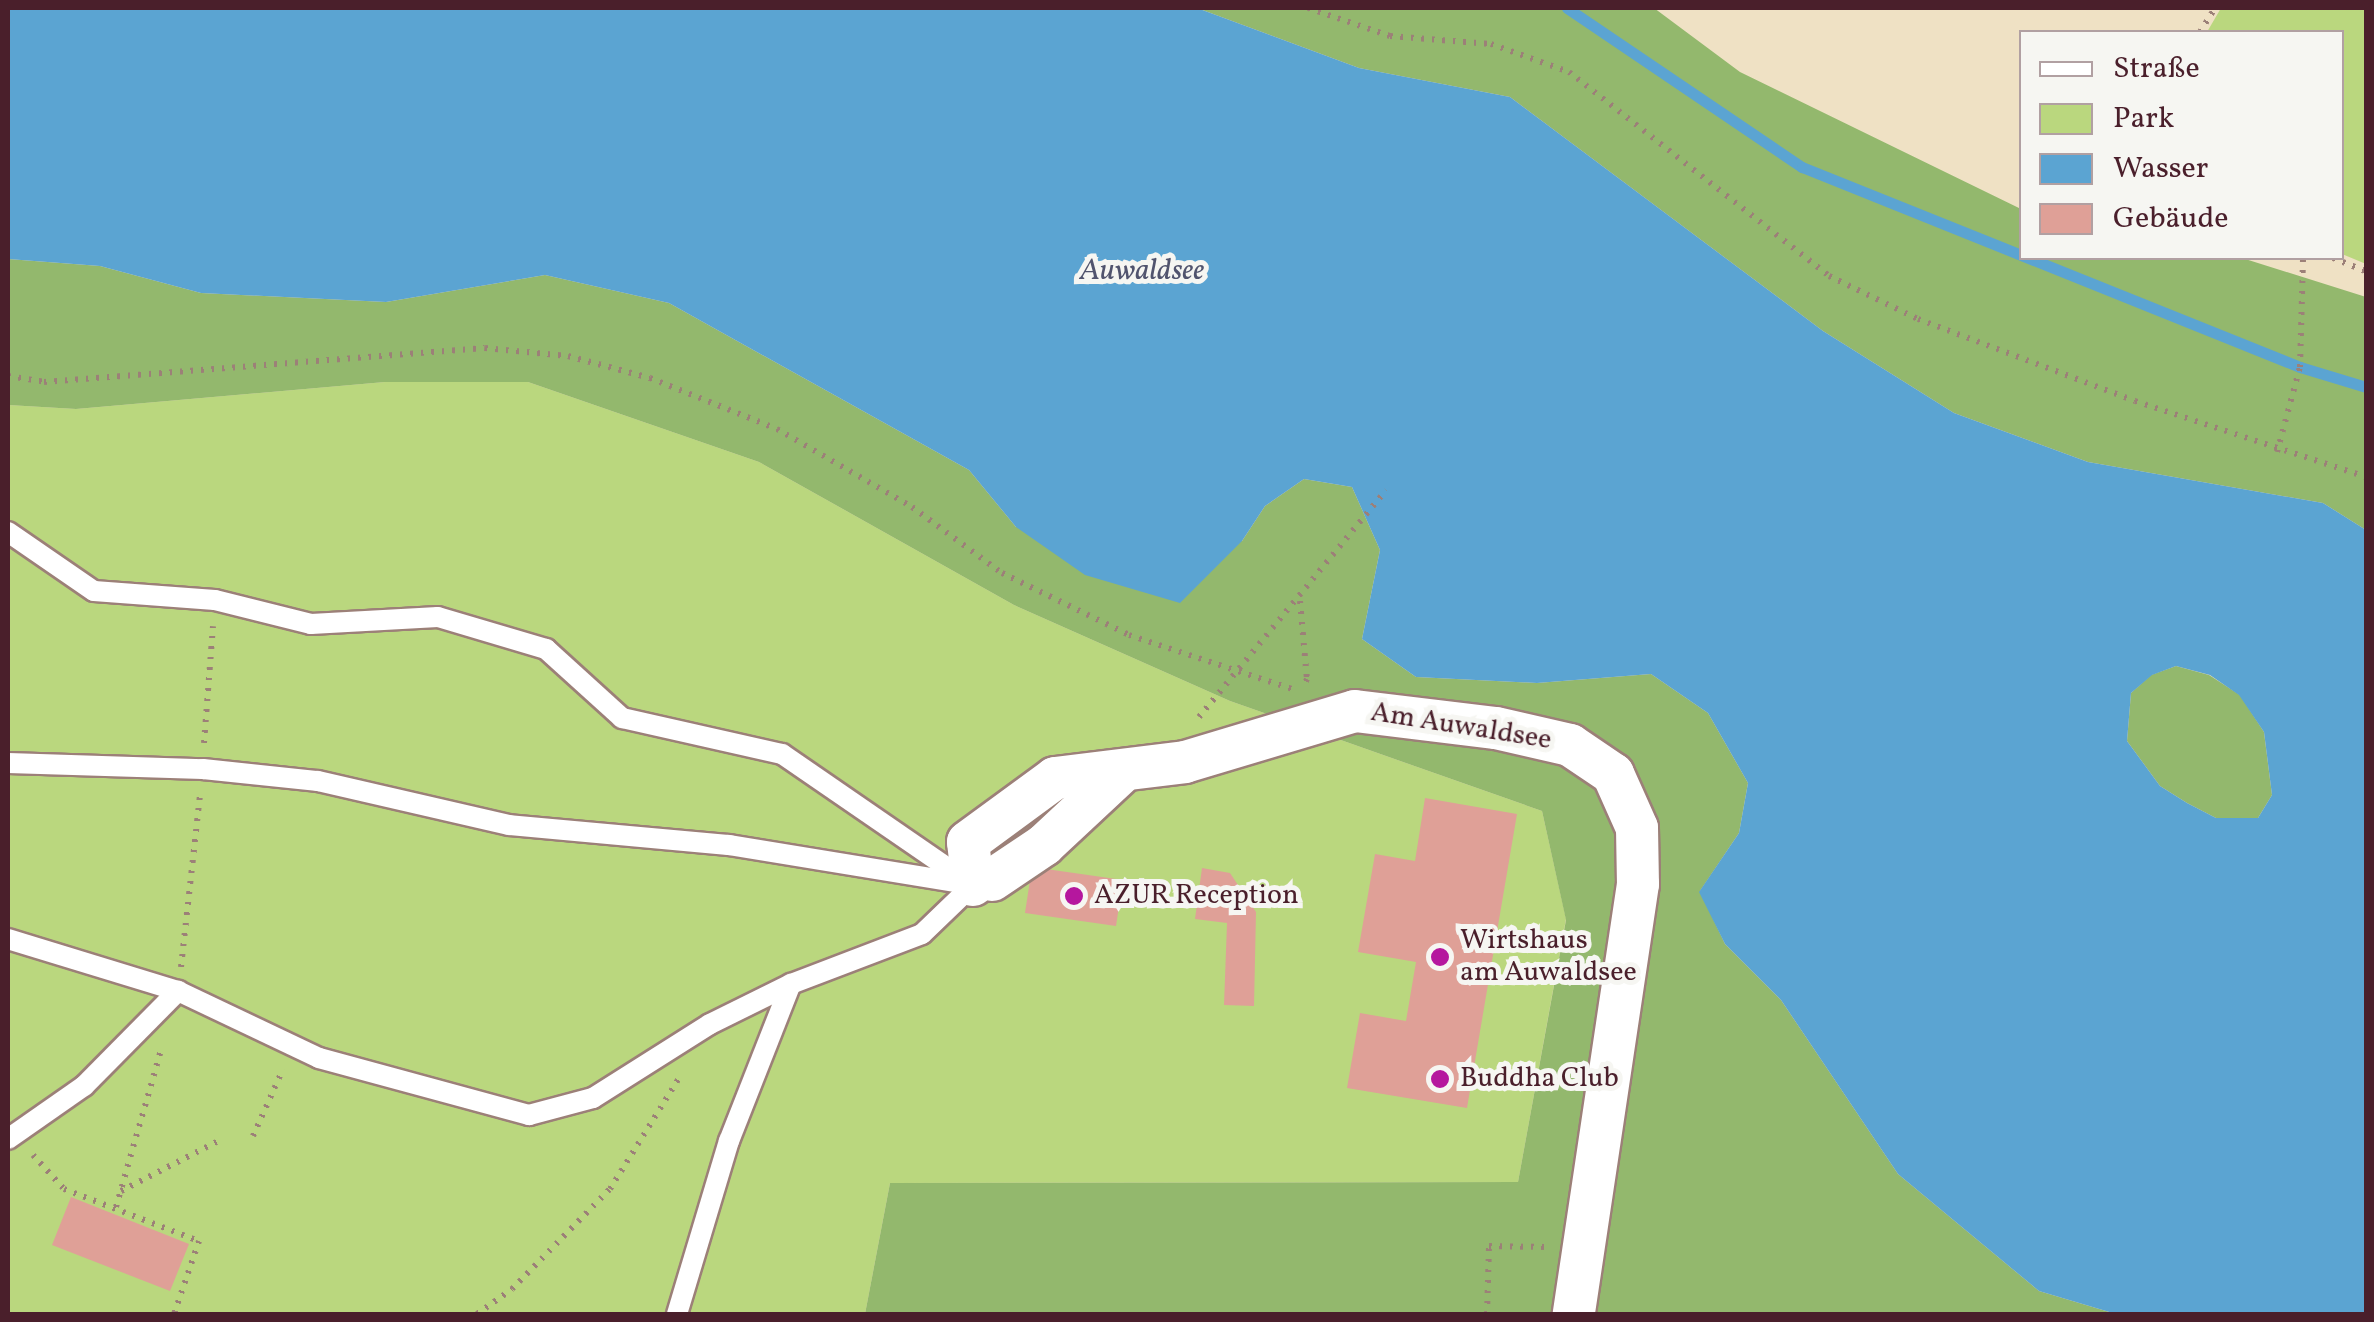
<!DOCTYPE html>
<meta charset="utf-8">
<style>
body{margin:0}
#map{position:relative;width:2374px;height:1322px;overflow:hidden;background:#efe1c4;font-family:Vollkorn,serif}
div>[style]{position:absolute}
.green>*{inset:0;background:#bad77e}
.forest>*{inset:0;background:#93b86d}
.water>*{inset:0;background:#5ba4d2}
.stream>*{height:11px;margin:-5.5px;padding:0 5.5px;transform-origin:5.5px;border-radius:5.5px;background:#5ba4d2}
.building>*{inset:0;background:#dfa097}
.path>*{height:6px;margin-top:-3px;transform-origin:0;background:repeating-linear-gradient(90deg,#9c8078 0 2.5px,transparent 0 10.5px)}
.roads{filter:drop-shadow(2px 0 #9c8078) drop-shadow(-2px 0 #9c8078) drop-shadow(0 2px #9c8078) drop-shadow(0 -2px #9c8078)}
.service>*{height:20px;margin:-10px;padding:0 10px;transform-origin:10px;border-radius:10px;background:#fff}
.minor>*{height:42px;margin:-21px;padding:0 21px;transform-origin:21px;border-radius:21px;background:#fff}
.dots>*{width:28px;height:28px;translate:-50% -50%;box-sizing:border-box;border:5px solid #f6f6f2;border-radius:50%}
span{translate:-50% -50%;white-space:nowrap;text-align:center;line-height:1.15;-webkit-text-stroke:10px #f6f6f2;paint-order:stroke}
.street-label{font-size:28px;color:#4a1f2b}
.poi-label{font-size:28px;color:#4a1f2b}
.left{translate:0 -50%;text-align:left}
.water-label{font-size:30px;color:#51546e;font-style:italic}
.frame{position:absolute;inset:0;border:10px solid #4a1f2b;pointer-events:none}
.legend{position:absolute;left:2019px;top:30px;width:325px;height:230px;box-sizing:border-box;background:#f6f6f2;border:2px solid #b1a0a2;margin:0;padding:12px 18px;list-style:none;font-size:30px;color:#4a1f2b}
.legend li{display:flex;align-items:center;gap:20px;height:50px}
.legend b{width:50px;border:2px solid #b1a0a2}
</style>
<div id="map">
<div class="green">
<i style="clip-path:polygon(2221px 8px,2366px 8px,2366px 264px,2342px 254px,2342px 32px,2207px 32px)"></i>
<i style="clip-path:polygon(385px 382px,528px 382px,759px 462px,1014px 605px,1230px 701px,1542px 811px,1566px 919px,1518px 1182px,890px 1183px,865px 1314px,8px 1314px,8px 405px,76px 409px)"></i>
</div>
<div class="forest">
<i style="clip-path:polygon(1197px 8px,1654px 8px,1740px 72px,2021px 209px,2022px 258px,2242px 258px,2366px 297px,2366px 530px,2323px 503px,2088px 462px,1954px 413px,1823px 331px,1510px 97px,1359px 68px)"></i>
<i style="clip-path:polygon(8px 259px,100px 266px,201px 293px,386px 302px,545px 275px,669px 303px,969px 470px,1016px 527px,1242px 541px,1265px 506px,1304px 479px,1352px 487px,1380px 550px,1362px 639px,1416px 677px,1537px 683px,1651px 674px,1708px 713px,1748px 783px,1739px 833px,1700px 891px,1725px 944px,1781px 1000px,1898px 1174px,2039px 1291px,2116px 1314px,865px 1314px,890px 1183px,1518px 1182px,1566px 920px,1542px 811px,1230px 701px,1014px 605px,759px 462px,528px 382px,385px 382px,76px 409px,8px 405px)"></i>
<i style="clip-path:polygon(2176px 666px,2209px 675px,2240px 695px,2264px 732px,2272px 795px,2258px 818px,2216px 818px,2187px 803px,2160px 786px,2127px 741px,2131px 693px,2151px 675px)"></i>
</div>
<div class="water">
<i style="clip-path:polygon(evenodd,8px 8px,1197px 8px,1359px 68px,1510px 97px,1823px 331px,1954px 413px,2088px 462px,2323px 503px,2366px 530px,2366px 1314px,2116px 1314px,2039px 1291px,1898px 1174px,1781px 1000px,1725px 944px,1699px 892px,1739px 833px,1748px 783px,1708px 713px,1651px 674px,1537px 683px,1416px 677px,1362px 639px,1380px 550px,1352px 487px,1304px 479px,1265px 506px,1242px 541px,1180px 603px,1085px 575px,1016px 527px,969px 470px,669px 303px,545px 275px,386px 302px,201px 293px,100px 266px,8px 259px,8px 8px,2176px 666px,2210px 675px,2239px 695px,2264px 732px,2272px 795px,2258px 818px,2216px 818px,2187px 803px,2160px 786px,2127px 741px,2131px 693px,2152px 675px,2176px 666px)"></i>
</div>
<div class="stream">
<i style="left:1567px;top:8px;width:284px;rotate:34.1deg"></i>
<i style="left:1802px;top:167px;width:537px;rotate:21.88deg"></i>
<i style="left:2300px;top:367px;width:69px;rotate:16.9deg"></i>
</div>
<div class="building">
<i style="clip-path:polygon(1425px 798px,1517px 814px,1467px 1108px,1347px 1088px,1360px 1013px,1406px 1021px,1416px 962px,1358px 952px,1375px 854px,1415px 861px)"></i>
<i style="clip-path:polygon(1032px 867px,1123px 880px,1116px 926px,1025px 913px)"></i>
<i style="clip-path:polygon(1202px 868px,1230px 873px,1256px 912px,1254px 1006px,1224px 1005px,1227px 923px,1195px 919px)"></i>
<i style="clip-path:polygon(71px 1197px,189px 1244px,170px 1291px,52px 1245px)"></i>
</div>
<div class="path">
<i style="left:1308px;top:8px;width:87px;rotate:18.9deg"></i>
<i style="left:1390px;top:36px;width:101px;rotate:4.5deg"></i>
<i style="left:1491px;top:44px;width:83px;rotate:19.7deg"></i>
<i style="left:1569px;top:72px;width:330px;rotate:38.1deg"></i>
<i style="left:1829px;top:276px;width:99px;rotate:25.8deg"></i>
<i style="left:1918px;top:319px;width:232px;rotate:20.7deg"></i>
<i style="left:2135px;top:401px;width:243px;rotate:18.2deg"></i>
<i style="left:2200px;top:32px;width:28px;rotate:-58deg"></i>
<i style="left:2333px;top:258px;width:35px;rotate:22deg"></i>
<i style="left:8px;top:376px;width:36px;rotate:9deg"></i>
<i style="left:44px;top:382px;width:442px;rotate:-4.4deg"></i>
<i style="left:485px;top:348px;width:83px;rotate:5.5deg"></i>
<i style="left:568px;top:356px;width:85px;rotate:15deg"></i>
<i style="left:650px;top:378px;width:137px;rotate:21.9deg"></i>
<i style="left:777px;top:429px;width:156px;rotate:30deg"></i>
<i style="left:912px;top:507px;width:112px;rotate:36.3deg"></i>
<i style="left:1002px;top:573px;width:141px;rotate:26deg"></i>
<i style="left:1129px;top:635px;width:172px;rotate:18.3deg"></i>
<i style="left:2277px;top:452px;width:88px;rotate:-74.9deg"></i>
<i style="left:2300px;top:367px;width:109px;rotate:-88.4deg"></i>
<i style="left:1300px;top:601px;width:78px;rotate:84.9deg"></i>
<i style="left:1307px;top:679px;width:9px;rotate:117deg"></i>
<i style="left:1199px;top:717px;width:294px;rotate:-50.5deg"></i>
<i style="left:204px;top:743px;width:117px;rotate:-85.6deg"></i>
<i style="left:181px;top:967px;width:172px;rotate:-83.7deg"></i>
<i style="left:253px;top:1136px;width:73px;rotate:-65.9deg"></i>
<i style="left:33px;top:1155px;width:46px;rotate:47.6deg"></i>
<i style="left:64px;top:1189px;width:145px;rotate:21.1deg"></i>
<i style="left:199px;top:1241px;width:77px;rotate:108.9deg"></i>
<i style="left:121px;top:1191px;width:114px;rotate:-27.2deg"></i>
<i style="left:116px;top:1207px;width:166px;rotate:-74deg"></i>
<i style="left:477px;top:1314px;width:43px;rotate:-35.5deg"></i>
<i style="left:512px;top:1289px;width:140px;rotate:-45.6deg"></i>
<i style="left:610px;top:1189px;width:131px;rotate:-58.1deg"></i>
<i style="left:1487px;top:1314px;width:68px;rotate:-88.3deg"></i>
<i style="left:1489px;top:1246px;width:57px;rotate:1deg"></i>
</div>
<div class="roads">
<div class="service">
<i style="left:8px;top:532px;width:104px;rotate:34.5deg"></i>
<i style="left:94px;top:591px;width:121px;rotate:4.3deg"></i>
<i style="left:215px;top:600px;width:99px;rotate:14deg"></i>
<i style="left:311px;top:624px;width:127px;rotate:-3.2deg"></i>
<i style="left:438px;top:617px;width:113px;rotate:16.5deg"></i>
<i style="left:546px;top:649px;width:103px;rotate:42.2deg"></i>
<i style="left:622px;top:718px;width:164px;rotate:12.7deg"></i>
<i style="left:782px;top:754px;width:229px;rotate:34.5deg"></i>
<i style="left:8px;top:763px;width:195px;rotate:1.8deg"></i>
<i style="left:203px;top:769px;width:116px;rotate:6deg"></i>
<i style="left:318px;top:781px;width:196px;rotate:13deg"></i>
<i style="left:509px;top:825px;width:221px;rotate:5.2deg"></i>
<i style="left:729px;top:845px;width:240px;rotate:9.3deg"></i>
<i style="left:8px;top:939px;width:178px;rotate:17deg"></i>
<i style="left:178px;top:991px;width:156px;rotate:25.4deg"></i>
<i style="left:319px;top:1058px;width:218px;rotate:15.2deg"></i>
<i style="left:529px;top:1115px;width:66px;rotate:-14.9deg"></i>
<i style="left:593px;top:1098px;width:138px;rotate:-32.3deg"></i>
<i style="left:710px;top:1024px;width:90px;rotate:-26.3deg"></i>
<i style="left:8px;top:1139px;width:93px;rotate:-34.9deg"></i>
<i style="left:84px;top:1086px;width:134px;rotate:-45.3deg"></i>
<i style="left:677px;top:1314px;width:181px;rotate:-73.3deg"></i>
<i style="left:729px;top:1141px;width:169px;rotate:-68.5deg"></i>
<i style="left:791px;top:984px;width:140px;rotate:-20.9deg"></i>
<i style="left:922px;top:934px;width:71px;rotate:-43.9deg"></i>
</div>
<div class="minor">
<i style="left:992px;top:880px;width:63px;rotate:-33.9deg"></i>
<i style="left:1044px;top:845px;width:103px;rotate:-43deg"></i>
<i style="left:973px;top:885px;width:43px;rotate:-96.6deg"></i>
<i style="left:968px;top:842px;width:108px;rotate:-36.3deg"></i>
<i style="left:1055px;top:778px;width:131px;rotate:-7deg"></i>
<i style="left:1185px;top:762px;width:177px;rotate:-16.7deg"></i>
<i style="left:1355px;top:711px;width:142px;rotate:6.9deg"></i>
<i style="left:1496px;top:728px;width:76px;rotate:12.9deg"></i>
<i style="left:1570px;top:745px;width:52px;rotate:34deg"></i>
<i style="left:1613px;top:774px;width:59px;rotate:66deg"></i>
<i style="left:1637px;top:828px;width:56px;rotate:89deg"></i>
<i style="left:1638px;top:884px;width:435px;rotate:98.5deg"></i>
</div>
</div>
<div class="dots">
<i style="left:1074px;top:896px;background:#b5179e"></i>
<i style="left:1440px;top:957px;background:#b5179e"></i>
<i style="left:1440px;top:1079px;background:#b5179e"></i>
</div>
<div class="street-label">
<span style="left:1461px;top:727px;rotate:9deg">Am Auwaldsee</span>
</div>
<div class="poi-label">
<span class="left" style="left:1094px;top:896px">AZUR Reception</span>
<span class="left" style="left:1460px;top:957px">Wirtshaus<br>am Auwaldsee</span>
<span class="left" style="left:1460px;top:1079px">Buddha Club</span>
</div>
<div class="water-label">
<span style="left:1142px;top:271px">Auwaldsee</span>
</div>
<div class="frame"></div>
<ul class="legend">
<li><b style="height:12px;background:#fff"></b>Straße</li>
<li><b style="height:28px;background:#bad77e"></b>Park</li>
<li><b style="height:28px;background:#5ba4d2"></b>Wasser</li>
<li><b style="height:28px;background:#dfa097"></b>Gebäude</li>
</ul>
</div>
